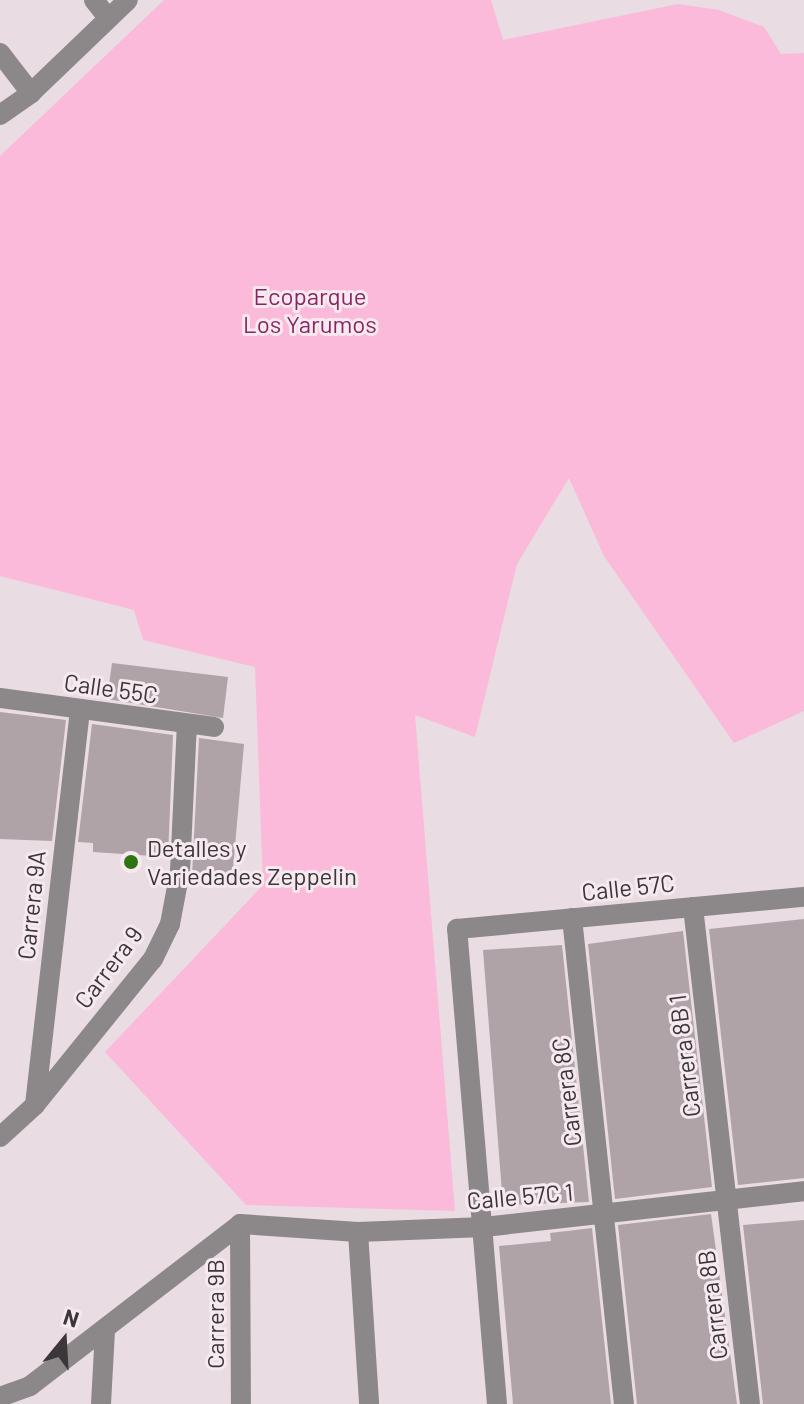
<!DOCTYPE html>
<style>
body{margin:0}
#map{position:relative;width:804px;height:1404px;overflow:hidden;background:#e9dce2;font-family:Barlow,sans-serif}
div>[style]{position:absolute}
.green>*{inset:0;background:#fbbad9}
.building>*{inset:0;background:#afa3a8}
.minor>*{height:20px;margin:-10px;padding:0 10px;transform-origin:10px;border-radius:10px;background:#8c8789}
.dots>*{width:22px;height:22px;translate:-50% -50%;box-sizing:border-box;border:4px solid #f6e9ef;border-radius:50%}
span{translate:-50% -50%;white-space:nowrap;text-align:center;line-height:1.15;-webkit-text-stroke:6px #f6e9ef;paint-order:stroke}
.park-label{font-size:24px;color:#8b2562}
.street-label{font-size:24px;color:#3b3639}
.poi-label{font-size:24px;color:#3b3639}
.left{translate:0 -50%;text-align:left}
.north{position:absolute;left:24px;top:1300px;width:80px;height:80px;-webkit-text-stroke:6px #f6e9ef;paint-order:stroke;rotate:18deg;font-size:22px;font-weight:700;line-height:32px;text-align:center;color:#3b3639}
.north::after{content:'';display:block;margin:auto;width:28px;height:36px;background:#3b3639;clip-path:polygon(50% 0,100% 100%,50% 72%,0 100%)}
</style>
<div id="map">
<div class="green">
<i style="clip-path:polygon(164px 0,491px 0,503px 40px,678px 4px,719px 10px,764px 27px,781px 54px,804px 53px,804px 711px,734px 743px,604px 556px,569px 478px,517px 564px,475px 737px,415px 715px,455px 1211px,246px 1205px,105px 1052px,263px 885px,255px 667px,143px 640px,134px 610px,0 576px,0 156px)"></i>
</div>
<div class="building">
<i style="clip-path:polygon(112px 663px,228px 677px,223px 718px,107px 699px)"></i>
<i style="clip-path:polygon(0 712px,66px 720px,52px 841px,0 839px)"></i>
<i style="clip-path:polygon(92px 724px,173px 735px,168px 857px,93px 852px,93px 843px,78px 842px)"></i>
<i style="clip-path:polygon(199px 738px,244px 744px,232px 880px,192px 876px)"></i>
<i style="clip-path:polygon(804px 919px,804px 1178px,738px 1185px,709px 929px)"></i>
<i style="clip-path:polygon(683px 931px,712px 1187px,615px 1199px,588px 944px)"></i>
<i style="clip-path:polygon(562px 945px,589px 1202px,503px 1205px,483px 950px)"></i>
<i style="clip-path:polygon(711px 1214px,737px 1404px,637px 1404px,618px 1225px)"></i>
<i style="clip-path:polygon(804px 1220px,804px 1404px,763px 1404px,743px 1225px)"></i>
<i style="clip-path:polygon(592px 1228px,611px 1404px,513px 1404px,499px 1246px,551px 1241px,550px 1233px)"></i>
</div>
<div class="minor">
<i style="left:94px;top:0;width:23px;rotate:52deg"></i>
<i style="left:0;top:53px;width:51px;rotate:52.2deg"></i>
<i style="left:0;top:115px;width:38px;rotate:-35deg"></i>
<i style="left:31px;top:93px;width:134px;rotate:-43.8deg"></i>
<i style="left:0;top:698px;width:216px;rotate:7.7deg"></i>
<i style="left:693px;top:907px;width:500px;rotate:83.46deg"></i>
<i style="left:572px;top:918px;width:489px;rotate:83.9deg"></i>
<i style="left:35px;top:1105px;width:398px;rotate:-83.5deg"></i>
<i style="left:0;top:1137px;width:47px;rotate:-42.4deg"></i>
<i style="left:35px;top:1105px;width:188px;rotate:-51.1deg"></i>
<i style="left:153px;top:959px;width:39px;rotate:-64deg"></i>
<i style="left:170px;top:924px;width:54px;rotate:-79.3deg"></i>
<i style="left:180px;top:871px;width:147px;rotate:-87.3deg"></i>
<i style="left:240px;top:1224px;width:118px;rotate:3.9deg"></i>
<i style="left:358px;top:1232px;width:126px;rotate:-2.3deg"></i>
<i style="left:484px;top:1227px;width:322px;rotate:-6.4deg"></i>
<i style="left:240px;top:1224px;width:180px;rotate:89.7deg"></i>
<i style="left:358px;top:1232px;width:172px;rotate:86.3deg"></i>
<i style="left:0;top:1397px;width:32px;rotate:-20deg"></i>
<i style="left:30px;top:1386px;width:265px;rotate:-37.6deg"></i>
<i style="left:101px;top:1404px;width:75px;rotate:-86.9deg"></i>
<i style="left:497px;top:1404px;width:477px;rotate:-94.8deg"></i>
<i style="left:457px;top:929px;width:348px;rotate:-5.3deg"></i>
</div>
<div class="dots">
<i style="left:131px;top:862px;background:#307311"></i>
</div>
<div class="park-label">
<span style="left:310px;top:310px">Ecoparque<br>Los Yarumos</span>
</div>
<div class="street-label">
<span style="left:111px;top:688px;rotate:8deg">Calle 55C</span>
<span style="left:628px;top:887px;rotate:-6deg">Calle 57C</span>
<span style="left:31px;top:905px;rotate:-84deg">Carrera 9A</span>
<span style="left:108px;top:967px;rotate:-53deg">Carrera 9</span>
<span style="left:684px;top:1056px;rotate:-97deg">Carrera 8B 1</span>
<span style="left:566px;top:1092px;rotate:-97deg">Carrera 8C</span>
<span style="left:520px;top:1196px;rotate:-5deg">Calle 57C 1</span>
<span style="left:712px;top:1305px;rotate:-97deg">Carrera 8B</span>
<span style="left:215px;top:1314px;rotate:-90deg">Carrera 9B</span>
</div>
<div class="poi-label">
<span class="left" style="left:147px;top:862px">Detalles y<br>Variedades Zeppelin</span>
</div>
<div class="north">N</div>
</div>
